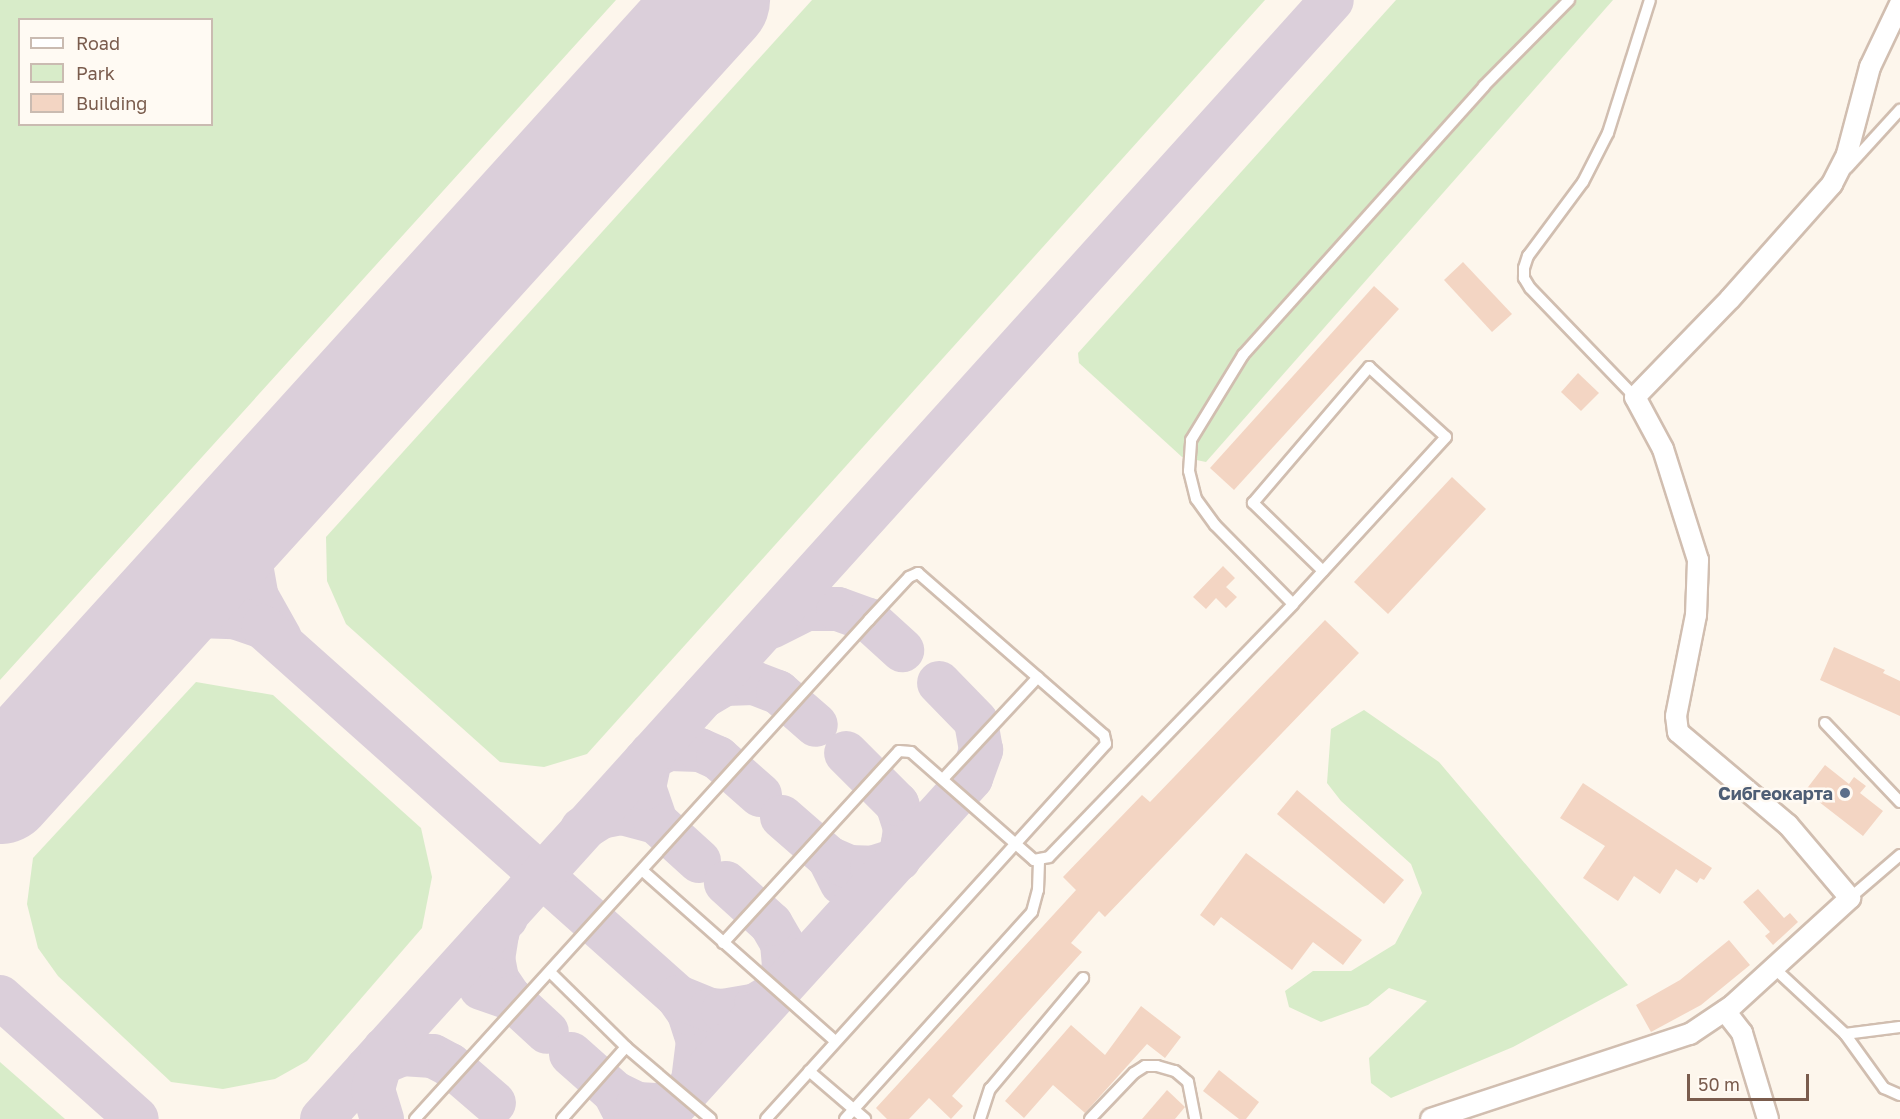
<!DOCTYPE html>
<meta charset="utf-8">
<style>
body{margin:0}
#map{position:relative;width:1900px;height:1119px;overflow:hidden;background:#fdf6ec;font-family:"Golos Text",sans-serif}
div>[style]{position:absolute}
.green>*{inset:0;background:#d8ecc9}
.taxiway>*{height:44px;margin:-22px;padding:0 22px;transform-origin:22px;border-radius:22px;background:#dbcfda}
.runway>*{height:110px;margin:-55px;padding:0 55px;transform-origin:55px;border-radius:55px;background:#dbcfda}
.building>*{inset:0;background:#f3d5c3}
.roads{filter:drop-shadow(2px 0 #d1beb0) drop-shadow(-2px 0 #d1beb0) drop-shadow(0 2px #d1beb0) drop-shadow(0 -2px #d1beb0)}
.service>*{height:10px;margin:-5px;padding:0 5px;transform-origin:5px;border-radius:5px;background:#fff}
.minor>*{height:20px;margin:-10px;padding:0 10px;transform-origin:10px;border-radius:10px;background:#fff}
.dots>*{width:16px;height:16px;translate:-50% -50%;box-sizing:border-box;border:3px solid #fffaf3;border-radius:50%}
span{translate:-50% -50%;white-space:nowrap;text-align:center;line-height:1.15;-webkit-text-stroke:5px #fffaf3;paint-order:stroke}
.service-label{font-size:18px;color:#4e5e75;font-weight:700}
.right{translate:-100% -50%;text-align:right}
.legend{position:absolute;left:18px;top:18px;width:195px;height:108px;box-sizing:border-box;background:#fffaf3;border:2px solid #cabbb1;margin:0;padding:8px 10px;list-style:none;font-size:18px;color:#7a5c4d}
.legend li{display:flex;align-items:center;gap:12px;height:30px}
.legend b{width:30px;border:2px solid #cabbb1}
.scale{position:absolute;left:1687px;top:1074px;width:122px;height:27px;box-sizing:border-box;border:3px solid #7a5c4d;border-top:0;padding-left:8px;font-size:18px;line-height:21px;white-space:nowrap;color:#7a5c4d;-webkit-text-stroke:4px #fffaf3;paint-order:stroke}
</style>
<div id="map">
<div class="green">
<i style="clip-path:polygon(evenodd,0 0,616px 0,0 680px,0 0,20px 20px,212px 20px,212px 124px,20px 124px,20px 20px)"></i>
<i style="clip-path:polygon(812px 0,1265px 0,587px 754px,544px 767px,500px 762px,346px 624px,327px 581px,326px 537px)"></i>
<i style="clip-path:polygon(1396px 0,1613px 0,1206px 462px,1182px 457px,1079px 363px,1078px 353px)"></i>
<i style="clip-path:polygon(196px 682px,273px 695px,421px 828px,432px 877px,422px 928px,307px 1061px,275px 1079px,223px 1089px,171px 1082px,58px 976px,38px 948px,27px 904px,33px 858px)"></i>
<i style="clip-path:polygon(1364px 710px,1439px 762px,1628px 985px,1513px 1047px,1391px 1098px,1371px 1083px,1369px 1058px,1427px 1001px,1389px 988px,1368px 1005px,1321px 1022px,1289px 1007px,1285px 991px,1313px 971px,1351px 971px,1395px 944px,1422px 893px,1411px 864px,1341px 801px,1327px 783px,1331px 729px)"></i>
<i style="clip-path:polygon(0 1062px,65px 1119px,0 1119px)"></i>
</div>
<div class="taxiway">
<i style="left:268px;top:493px;width:33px;rotate:113deg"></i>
<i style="left:255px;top:523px;width:36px;rotate:98deg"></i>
<i style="left:250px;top:559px;width:39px;rotate:80deg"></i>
<i style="left:257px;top:597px;width:47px;rotate:60.7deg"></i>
<i style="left:771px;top:627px;width:39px;rotate:-27deg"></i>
<i style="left:806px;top:609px;width:32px"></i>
<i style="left:838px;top:609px;width:33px;rotate:20deg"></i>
<i style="left:869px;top:620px;width:45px;rotate:42.3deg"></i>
<i style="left:132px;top:644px;width:36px;rotate:-32deg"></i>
<i style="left:163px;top:625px;width:35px;rotate:-15deg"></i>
<i style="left:197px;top:616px;width:37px;rotate:2deg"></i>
<i style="left:234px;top:617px;width:31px;rotate:19deg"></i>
<i style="left:263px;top:627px;width:556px;rotate:41.72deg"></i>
<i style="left:703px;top:697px;width:26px;rotate:-31deg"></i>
<i style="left:725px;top:684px;width:29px;rotate:-2deg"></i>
<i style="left:754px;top:683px;width:26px;rotate:21deg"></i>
<i style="left:778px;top:692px;width:50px;rotate:41deg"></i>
<i style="left:645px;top:761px;width:27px;rotate:-27deg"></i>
<i style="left:669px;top:749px;width:31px;rotate:2deg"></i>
<i style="left:700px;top:750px;width:20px;rotate:24deg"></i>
<i style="left:718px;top:758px;width:56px;rotate:41.4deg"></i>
<i style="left:782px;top:817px;width:62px;rotate:41.1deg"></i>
<i style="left:829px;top:858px;width:28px;rotate:63deg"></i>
<i style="left:656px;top:822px;width:58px;rotate:42.2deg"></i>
<i style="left:582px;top:829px;width:22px;rotate:-32deg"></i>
<i style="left:601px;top:817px;width:21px;rotate:-11deg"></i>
<i style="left:622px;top:813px;width:35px;rotate:15deg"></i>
<i style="left:656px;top:822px;width:36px;rotate:-109deg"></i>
<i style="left:644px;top:788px;width:35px;rotate:-78deg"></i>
<i style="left:829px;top:858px;width:22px;rotate:24deg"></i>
<i style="left:849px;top:867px;width:23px;rotate:2deg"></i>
<i style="left:872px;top:868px;width:28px;rotate:-18deg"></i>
<i style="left:899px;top:859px;width:16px;rotate:-76deg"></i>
<i style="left:903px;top:843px;width:15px;rotate:-82deg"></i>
<i style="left:905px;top:828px;width:25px;rotate:-108deg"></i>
<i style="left:897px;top:804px;width:72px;rotate:-135deg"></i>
<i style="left:506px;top:918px;width:6px;rotate:149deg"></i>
<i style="left:501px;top:921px;width:14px;rotate:107deg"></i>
<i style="left:497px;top:934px;width:24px;rotate:99deg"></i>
<i style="left:493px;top:958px;width:21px;rotate:79deg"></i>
<i style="left:497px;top:979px;width:23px;rotate:56deg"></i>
<i style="left:481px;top:988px;width:31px;rotate:19deg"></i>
<i style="left:510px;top:998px;width:50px;rotate:42.6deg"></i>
<i style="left:0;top:997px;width:183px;rotate:41.7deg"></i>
<i style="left:571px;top:1054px;width:59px;rotate:41.6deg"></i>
<i style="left:367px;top:1069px;width:38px;rotate:-23deg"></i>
<i style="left:402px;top:1054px;width:31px;rotate:4deg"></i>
<i style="left:433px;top:1056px;width:19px;rotate:28deg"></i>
<i style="left:450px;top:1065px;width:58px;rotate:40.8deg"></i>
<i style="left:322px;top:1119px;width:1507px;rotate:-47.93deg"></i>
<i style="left:382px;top:1119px;width:31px;rotate:-107deg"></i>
<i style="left:373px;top:1089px;width:41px;rotate:-74.2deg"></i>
<i style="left:628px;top:1119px;width:29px;rotate:-117deg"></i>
<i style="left:615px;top:1093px;width:25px;rotate:26deg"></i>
<i style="left:638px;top:1104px;width:21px;rotate:3deg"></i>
<i style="left:659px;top:1105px;width:27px;rotate:-20deg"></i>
<i style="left:684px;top:1096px;width:17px;rotate:-59deg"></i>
<i style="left:693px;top:1081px;width:40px;rotate:-82.9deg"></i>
<i style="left:698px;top:1041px;width:29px;rotate:-108deg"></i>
<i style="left:689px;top:1013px;width:19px;rotate:-125deg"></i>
<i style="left:678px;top:997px;width:35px;rotate:22deg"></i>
<i style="left:710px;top:1010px;width:13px;rotate:4deg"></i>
<i style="left:723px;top:1011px;width:34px;rotate:-10deg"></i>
<i style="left:756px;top:1005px;width:27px;rotate:-31deg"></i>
<i style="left:779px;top:991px;width:25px;rotate:-79deg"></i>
<i style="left:784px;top:966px;width:23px;rotate:-95deg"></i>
<i style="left:782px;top:943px;width:22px;rotate:-120deg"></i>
<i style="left:771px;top:924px;width:61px;rotate:-137.7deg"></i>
<i style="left:662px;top:1119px;width:460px;rotate:-47.8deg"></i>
<i style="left:971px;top:778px;width:30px;rotate:-70deg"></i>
<i style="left:981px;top:750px;width:29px;rotate:-100deg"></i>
<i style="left:976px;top:721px;width:53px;rotate:-134.2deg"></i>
</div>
<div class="runway">
<i style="left:0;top:789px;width:1065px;rotate:-47.82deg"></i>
</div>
<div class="building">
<i style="clip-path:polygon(1463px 262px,1512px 314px,1492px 332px,1444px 280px)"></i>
<i style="clip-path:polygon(1374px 286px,1399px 309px,1234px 490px,1210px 468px)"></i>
<i style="clip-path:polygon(1578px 373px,1599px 393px,1581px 411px,1561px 392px)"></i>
<i style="clip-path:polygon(1452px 477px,1486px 509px,1388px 614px,1354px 582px)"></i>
<i style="clip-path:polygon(1223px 566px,1235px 578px,1226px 587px,1237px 597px,1226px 608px,1216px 598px,1206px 609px,1193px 597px)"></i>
<i style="clip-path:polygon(1325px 620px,1359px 653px,1105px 917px,1099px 911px,1071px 943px,1082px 952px,952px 1096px,963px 1106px,951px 1119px,929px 1098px,909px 1119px,887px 1119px,876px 1108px,1076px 890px,1063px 877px,1142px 795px,1150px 802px)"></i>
<i style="clip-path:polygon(1834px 647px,1885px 670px,1883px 673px,1900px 681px,1900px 716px,1820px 680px)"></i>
<i style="clip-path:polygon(1825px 765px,1849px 784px,1854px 777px,1866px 786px,1860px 793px,1883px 811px,1863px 836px,1805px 791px)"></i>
<i style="clip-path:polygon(1583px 783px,1712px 868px,1704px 880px,1700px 878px,1697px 883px,1676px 869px,1660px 894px,1634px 876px,1618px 901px,1583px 878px,1605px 846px,1560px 818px)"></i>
<i style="clip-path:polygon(1297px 790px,1404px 880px,1384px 904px,1277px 814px)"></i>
<i style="clip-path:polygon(1246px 853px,1362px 940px,1343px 965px,1313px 942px,1292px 970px,1221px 917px,1214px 926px,1200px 915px)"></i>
<i style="clip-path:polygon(1758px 889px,1784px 918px,1790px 913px,1798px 922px,1773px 945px,1765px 936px,1770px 932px,1743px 902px)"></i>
<i style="clip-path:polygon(1729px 940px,1750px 965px,1701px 1005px,1651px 1032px,1636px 1005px,1680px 980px)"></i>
<i style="clip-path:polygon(1141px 1006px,1181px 1037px,1165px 1058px,1147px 1044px,1085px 1113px,1053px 1085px,1024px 1118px,1005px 1101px,1071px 1025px,1105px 1055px)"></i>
<i style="clip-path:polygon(1219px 1070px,1259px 1102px,1246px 1119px,1239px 1119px,1203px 1091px)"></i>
<i style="clip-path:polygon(1167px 1090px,1185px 1107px,1175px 1119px,1142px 1119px)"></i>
</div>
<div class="roads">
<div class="service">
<i style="left:1847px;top:168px;width:79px;rotate:-47.6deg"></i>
<i style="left:1635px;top:397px;width:151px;rotate:-133.9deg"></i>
<i style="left:1530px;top:288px;width:12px;rotate:-121deg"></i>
<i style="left:1524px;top:278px;width:10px;rotate:-90deg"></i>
<i style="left:1524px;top:268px;width:13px;rotate:-72deg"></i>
<i style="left:1528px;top:256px;width:92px;rotate:-53.4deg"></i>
<i style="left:1583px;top:182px;width:55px;rotate:-63deg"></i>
<i style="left:1608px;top:133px;width:139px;rotate:-72.5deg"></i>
<i style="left:1323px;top:571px;width:98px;rotate:-135.8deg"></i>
<i style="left:1253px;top:503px;width:179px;rotate:-49.5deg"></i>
<i style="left:1369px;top:367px;width:104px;rotate:42.3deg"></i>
<i style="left:1446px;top:437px;width:226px;rotate:132.5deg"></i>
<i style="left:1293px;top:604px;width:111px;rotate:-134.6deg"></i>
<i style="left:1215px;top:525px;width:32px;rotate:-126deg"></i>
<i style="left:1196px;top:499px;width:29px;rotate:-104deg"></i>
<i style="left:1189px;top:471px;width:31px;rotate:-86deg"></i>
<i style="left:1191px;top:440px;width:100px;rotate:-58.5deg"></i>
<i style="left:1243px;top:355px;width:361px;rotate:-48.1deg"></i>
<i style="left:1484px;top:86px;width:121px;rotate:-45.3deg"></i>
<i style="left:1825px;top:723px;width:109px;rotate:46.5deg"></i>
<i style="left:943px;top:779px;width:139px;rotate:-47deg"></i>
<i style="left:643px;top:871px;width:256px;rotate:41.5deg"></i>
<i style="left:1850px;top:898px;width:66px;rotate:-40.7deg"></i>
<i style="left:723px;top:943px;width:260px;rotate:-47.5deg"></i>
<i style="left:899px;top:751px;width:12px;rotate:5deg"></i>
<i style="left:911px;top:752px;width:164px;rotate:41.3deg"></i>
<i style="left:1034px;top:860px;width:15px;rotate:-11deg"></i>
<i style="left:1049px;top:857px;width:351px;rotate:-46deg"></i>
<i style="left:1774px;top:968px;width:97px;rotate:42.9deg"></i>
<i style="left:1845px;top:1034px;width:55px;rotate:-7.3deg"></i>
<i style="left:550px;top:972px;width:107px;rotate:44.6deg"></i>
<i style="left:1845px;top:1034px;width:67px;rotate:54.2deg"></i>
<i style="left:1884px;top:1088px;width:17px;rotate:24deg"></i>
<i style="left:809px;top:1071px;width:74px;rotate:40.6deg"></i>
<i style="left:415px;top:1119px;width:675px;rotate:-47.7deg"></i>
<i style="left:869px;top:620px;width:59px;rotate:-47.1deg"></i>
<i style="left:909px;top:577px;width:10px;rotate:-24deg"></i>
<i style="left:918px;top:573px;width:247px;rotate:41.1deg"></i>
<i style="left:1104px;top:735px;width:9px;rotate:77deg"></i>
<i style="left:1106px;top:744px;width:506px;rotate:132.2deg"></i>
<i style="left:562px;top:1119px;width:96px;rotate:-48.4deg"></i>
<i style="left:626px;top:1047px;width:111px;rotate:40.3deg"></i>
<i style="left:845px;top:1119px;width:279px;rotate:-47.9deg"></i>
<i style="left:1032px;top:912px;width:23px;rotate:-75deg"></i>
<i style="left:1038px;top:890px;width:29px;rotate:-88deg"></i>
<i style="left:980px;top:1119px;width:32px;rotate:-72deg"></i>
<i style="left:990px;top:1089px;width:145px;rotate:-50deg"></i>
<i style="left:1090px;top:1119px;width:64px;rotate:-46.3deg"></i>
<i style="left:1134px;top:1073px;width:13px;rotate:-32deg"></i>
<i style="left:1145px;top:1066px;width:12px"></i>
<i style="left:1157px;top:1066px;width:19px;rotate:16deg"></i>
<i style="left:1175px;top:1071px;width:17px;rotate:40deg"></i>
<i style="left:1188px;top:1082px;width:38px;rotate:79deg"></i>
</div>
<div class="minor">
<i style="left:1725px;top:1011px;width:28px;rotate:52deg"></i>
<i style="left:1742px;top:1033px;width:90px;rotate:73.2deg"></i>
<i style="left:1431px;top:1119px;width:273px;rotate:-18.2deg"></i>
<i style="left:1690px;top:1034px;width:52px;rotate:-34deg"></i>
<i style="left:1733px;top:1005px;width:159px;rotate:-42.4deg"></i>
<i style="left:1850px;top:898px;width:96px;rotate:-130.3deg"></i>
<i style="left:1788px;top:825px;width:144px;rotate:-139.8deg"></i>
<i style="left:1678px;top:732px;width:16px;rotate:-97deg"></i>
<i style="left:1676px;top:716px;width:103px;rotate:-78.8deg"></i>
<i style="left:1696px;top:615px;width:55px;rotate:-87.9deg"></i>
<i style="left:1698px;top:560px;width:116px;rotate:-107.5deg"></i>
<i style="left:1663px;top:449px;width:59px;rotate:-118.3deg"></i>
<i style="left:1635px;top:397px;width:136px;rotate:-45.9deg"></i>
<i style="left:1730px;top:299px;width:154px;rotate:-48.4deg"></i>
<i style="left:1832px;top:184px;width:34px;rotate:-63deg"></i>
<i style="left:1847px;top:154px;width:90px;rotate:-75.2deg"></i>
<i style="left:1870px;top:67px;width:70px;rotate:-64.5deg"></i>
</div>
</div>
<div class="dots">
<i style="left:1845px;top:793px;background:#5c6f8a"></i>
</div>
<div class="service-label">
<span class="right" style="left:1833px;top:793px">Сибгеокарта</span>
</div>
<ul class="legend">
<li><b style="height:8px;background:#fff"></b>Road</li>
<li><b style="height:16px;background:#d8ecc9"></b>Park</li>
<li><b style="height:16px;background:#f3d5c3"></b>Building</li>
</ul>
<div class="scale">50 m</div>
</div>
